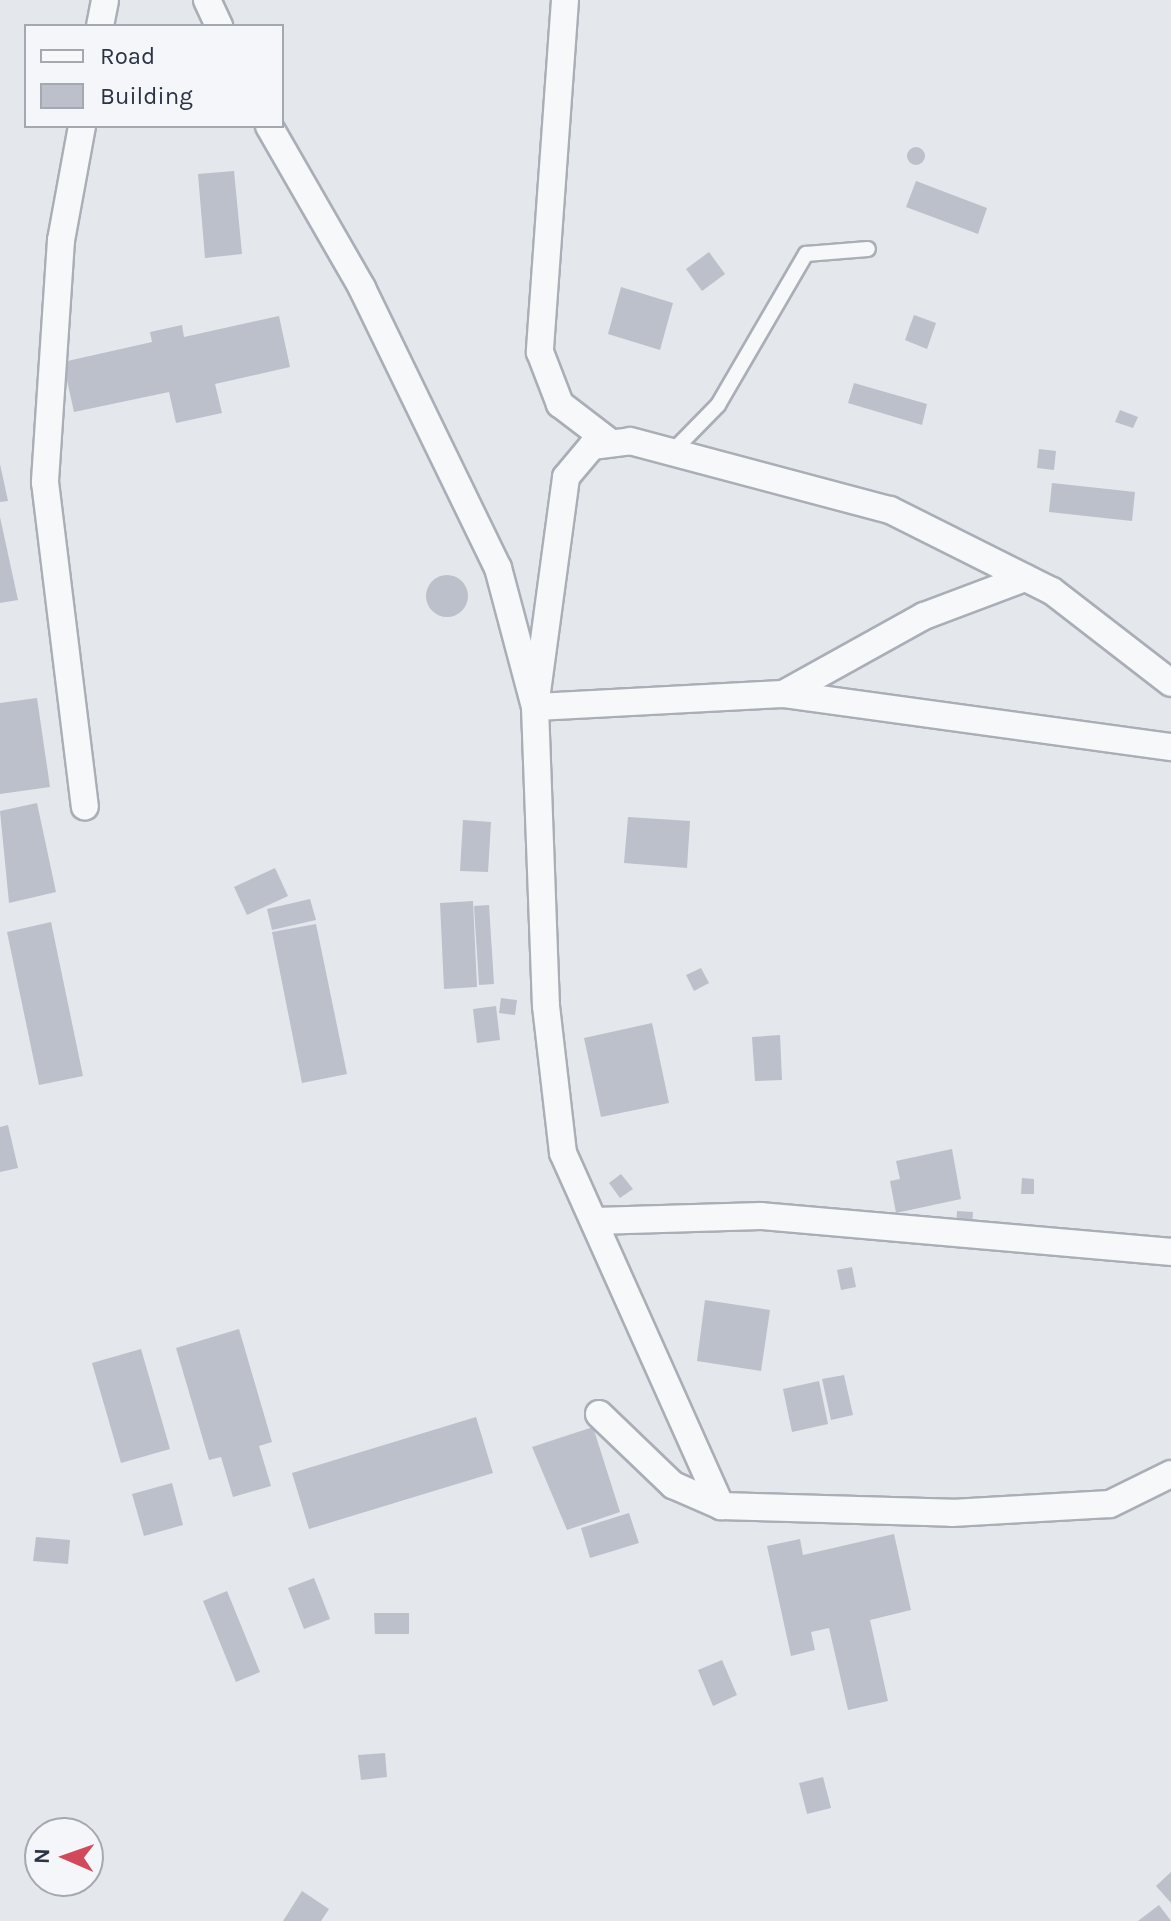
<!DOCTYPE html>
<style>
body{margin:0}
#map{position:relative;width:1171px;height:1921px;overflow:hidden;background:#e4e7ec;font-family:Karla,sans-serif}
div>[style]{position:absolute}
.building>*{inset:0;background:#bbc0ca}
.round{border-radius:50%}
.roads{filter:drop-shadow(2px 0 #a9aeb7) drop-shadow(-2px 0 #a9aeb7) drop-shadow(0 2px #a9aeb7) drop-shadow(0 -2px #a9aeb7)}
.lane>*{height:14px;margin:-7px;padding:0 7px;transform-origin:7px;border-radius:7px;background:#f7f8fa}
.street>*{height:26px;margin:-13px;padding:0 13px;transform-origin:13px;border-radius:13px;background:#f7f8fa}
span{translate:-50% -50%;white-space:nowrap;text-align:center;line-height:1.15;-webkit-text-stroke:7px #f4f6f9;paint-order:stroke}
.legend{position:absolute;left:24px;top:24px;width:260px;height:104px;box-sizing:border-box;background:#f4f6f9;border:2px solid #a4a8b1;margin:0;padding:10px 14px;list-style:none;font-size:24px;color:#2b3445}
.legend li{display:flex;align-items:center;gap:16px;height:40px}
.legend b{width:40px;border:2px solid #a4a8b1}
.north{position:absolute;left:24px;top:1817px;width:80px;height:80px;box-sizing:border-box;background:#f4f6f9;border:2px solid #a4a8b1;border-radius:50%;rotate:272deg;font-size:22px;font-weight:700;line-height:32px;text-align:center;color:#2b3445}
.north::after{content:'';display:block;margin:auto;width:28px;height:36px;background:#d1495b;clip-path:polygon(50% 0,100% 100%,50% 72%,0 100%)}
</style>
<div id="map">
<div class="building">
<i class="round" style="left:907px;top:147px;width:18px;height:18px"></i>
<i style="clip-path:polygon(234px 171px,242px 254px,205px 258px,198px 174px)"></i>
<i style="clip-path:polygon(916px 181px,987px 208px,978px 234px,906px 207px)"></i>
<i style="clip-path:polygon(709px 252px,725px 274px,702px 291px,686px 269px)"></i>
<i style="clip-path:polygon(621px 287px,673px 303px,660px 350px,608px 334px)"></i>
<i style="clip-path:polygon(914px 315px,936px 323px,927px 349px,905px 340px)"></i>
<i style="clip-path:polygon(279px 316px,290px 367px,215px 384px,222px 413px,176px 423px,169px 392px,74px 412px,63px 362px,152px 342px,150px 332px,182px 325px,184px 337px)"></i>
<i style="clip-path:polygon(854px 383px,927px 404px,922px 425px,848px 403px)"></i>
<i style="clip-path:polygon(1120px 410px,1138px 417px,1133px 428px,1115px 422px)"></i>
<i style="clip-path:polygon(1039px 449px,1056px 451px,1054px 470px,1037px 468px)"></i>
<i style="clip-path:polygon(0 464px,8px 501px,0 502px)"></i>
<i style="clip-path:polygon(1052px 483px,1135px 492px,1132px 521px,1049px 512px)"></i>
<i style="clip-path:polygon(0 517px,18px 600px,0 603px)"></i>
<i class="round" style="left:426px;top:575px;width:42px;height:42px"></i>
<i style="clip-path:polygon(37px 698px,50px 787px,0 794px,0 703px)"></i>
<i style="clip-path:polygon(37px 803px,56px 892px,9px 903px,0 811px)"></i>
<i style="clip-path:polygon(628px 817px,690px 821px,687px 868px,624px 863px)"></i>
<i style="clip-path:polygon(463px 820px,491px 822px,488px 872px,460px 871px)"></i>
<i style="clip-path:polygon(275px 868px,288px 896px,247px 915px,234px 887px)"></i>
<i style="clip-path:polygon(310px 899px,316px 920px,272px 930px,267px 909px)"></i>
<i style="clip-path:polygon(473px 901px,477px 987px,444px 989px,440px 903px)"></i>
<i style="clip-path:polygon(489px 905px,494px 984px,479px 985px,474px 906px)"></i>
<i style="clip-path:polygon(51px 922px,83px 1076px,39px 1085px,7px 932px)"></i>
<i style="clip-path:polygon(316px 924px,347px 1074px,302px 1083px,272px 932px)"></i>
<i style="clip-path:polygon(701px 968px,709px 983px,694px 991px,686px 975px)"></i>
<i style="clip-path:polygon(501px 998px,517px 1000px,515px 1015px,499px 1013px)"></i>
<i style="clip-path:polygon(496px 1006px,500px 1040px,477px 1043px,473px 1009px)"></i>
<i style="clip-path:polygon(652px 1023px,669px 1103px,601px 1117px,584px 1038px)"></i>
<i style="clip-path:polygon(780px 1035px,782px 1080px,755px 1081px,752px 1037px)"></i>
<i style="clip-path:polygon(8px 1125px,18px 1168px,0 1172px,0 1127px)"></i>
<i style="clip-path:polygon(952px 1149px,961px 1199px,896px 1213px,890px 1181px,900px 1179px,896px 1161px)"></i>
<i style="clip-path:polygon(621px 1174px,633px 1189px,620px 1198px,609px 1183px)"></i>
<i style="clip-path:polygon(1022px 1178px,1034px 1179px,1034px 1194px,1021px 1194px)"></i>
<i style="clip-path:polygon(957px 1211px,973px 1212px,972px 1227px,956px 1226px)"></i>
<i style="clip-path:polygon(852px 1267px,856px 1287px,841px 1290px,837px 1270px)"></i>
<i style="clip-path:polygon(705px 1300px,770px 1310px,761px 1371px,697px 1361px)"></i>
<i style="clip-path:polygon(239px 1329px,272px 1442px,259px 1446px,271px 1486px,233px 1497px,221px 1457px,209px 1460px,176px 1348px)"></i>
<i style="clip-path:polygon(141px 1349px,170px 1449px,121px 1463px,92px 1363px)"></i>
<i style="clip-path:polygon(844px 1375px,853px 1415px,831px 1420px,822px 1379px)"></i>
<i style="clip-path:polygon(819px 1381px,828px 1424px,792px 1432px,783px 1389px)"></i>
<i style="clip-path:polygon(476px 1417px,493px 1473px,309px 1529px,292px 1473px)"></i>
<i style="clip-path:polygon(593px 1427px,620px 1512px,567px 1530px,532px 1447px)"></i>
<i style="clip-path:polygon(172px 1483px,183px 1525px,144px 1536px,132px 1494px)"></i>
<i style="clip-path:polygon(629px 1513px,639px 1543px,590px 1558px,581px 1528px)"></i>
<i style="clip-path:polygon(894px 1534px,911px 1610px,870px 1620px,888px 1701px,848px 1710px,829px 1628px,811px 1632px,815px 1650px,791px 1656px,767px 1546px,800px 1539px,803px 1555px)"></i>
<i style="clip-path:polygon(36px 1537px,70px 1540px,68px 1564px,33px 1561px)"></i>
<i style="clip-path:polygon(314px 1578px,330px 1619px,304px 1629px,288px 1588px)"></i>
<i style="clip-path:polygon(227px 1591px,260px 1672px,236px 1682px,203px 1601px)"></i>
<i style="clip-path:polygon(374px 1613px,409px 1613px,409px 1634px,375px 1634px)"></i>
<i style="clip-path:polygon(722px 1660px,737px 1695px,713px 1706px,698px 1670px)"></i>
<i style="clip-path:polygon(385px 1753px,387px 1777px,361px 1780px,358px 1755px)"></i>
<i style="clip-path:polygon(823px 1777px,831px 1808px,807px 1814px,799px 1783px)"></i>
<i style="clip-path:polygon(1171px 1872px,1171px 1903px,1156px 1886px)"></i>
<i style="clip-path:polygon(302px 1891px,329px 1909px,321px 1921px,283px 1921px)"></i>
<i style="clip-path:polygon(1159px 1905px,1171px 1921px,1138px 1921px)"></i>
</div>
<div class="roads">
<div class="lane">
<i style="left:673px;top:451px;width:64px;rotate:-45.6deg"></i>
<i style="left:718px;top:405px;width:175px;rotate:-59.8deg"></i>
<i style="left:806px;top:254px;width:62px;rotate:-4.6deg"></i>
</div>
<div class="street">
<i style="left:207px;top:0;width:29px;rotate:65deg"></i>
<i style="left:565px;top:0;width:353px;rotate:94.1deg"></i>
<i style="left:540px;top:352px;width:56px;rotate:69deg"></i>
<i style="left:560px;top:404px;width:64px;rotate:37.4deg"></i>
<i style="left:100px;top:26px;width:26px;rotate:-79deg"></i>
<i style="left:82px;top:126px;width:116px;rotate:100.4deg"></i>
<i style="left:61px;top:240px;width:243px;rotate:93.8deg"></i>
<i style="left:45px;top:482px;width:327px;rotate:83deg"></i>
<i style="left:269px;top:126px;width:187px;rotate:60.1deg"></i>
<i style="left:362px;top:288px;width:311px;rotate:64.1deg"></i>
<i style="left:498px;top:568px;width:144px;rotate:75.1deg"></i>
<i style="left:535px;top:707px;width:299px;rotate:87.9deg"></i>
<i style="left:546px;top:1006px;width:148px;rotate:83.4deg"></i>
<i style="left:563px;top:1153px;width:387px;rotate:65.9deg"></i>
<i style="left:1025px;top:578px;width:108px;rotate:159.4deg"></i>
<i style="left:924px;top:616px;width:161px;rotate:151deg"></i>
<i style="left:783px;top:694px;width:248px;rotate:177deg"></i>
<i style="left:535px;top:707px;width:232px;rotate:-82.3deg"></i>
<i style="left:566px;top:477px;width:40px;rotate:-50deg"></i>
<i style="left:592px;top:446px;width:38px;rotate:-7deg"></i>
<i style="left:630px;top:441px;width:269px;rotate:14.9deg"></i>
<i style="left:890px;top:510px;width:181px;rotate:26.6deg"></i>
<i style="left:1052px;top:591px;width:150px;rotate:37.7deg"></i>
<i style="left:783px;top:694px;width:392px;rotate:7.8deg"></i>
<i style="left:595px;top:1221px;width:166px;rotate:-1.7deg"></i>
<i style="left:761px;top:1216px;width:412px;rotate:5deg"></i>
<i style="left:599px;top:1414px;width:103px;rotate:43.8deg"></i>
<i style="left:673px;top:1485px;width:52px;rotate:23.6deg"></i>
<i style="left:721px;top:1506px;width:231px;rotate:1.7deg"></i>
<i style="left:952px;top:1513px;width:158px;rotate:-3.3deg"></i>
<i style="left:1110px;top:1504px;width:68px;rotate:-26.2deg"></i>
</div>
</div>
<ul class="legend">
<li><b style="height:10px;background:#f7f8fa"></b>Road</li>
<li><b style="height:22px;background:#bbc0ca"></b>Building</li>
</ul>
<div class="north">N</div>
</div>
